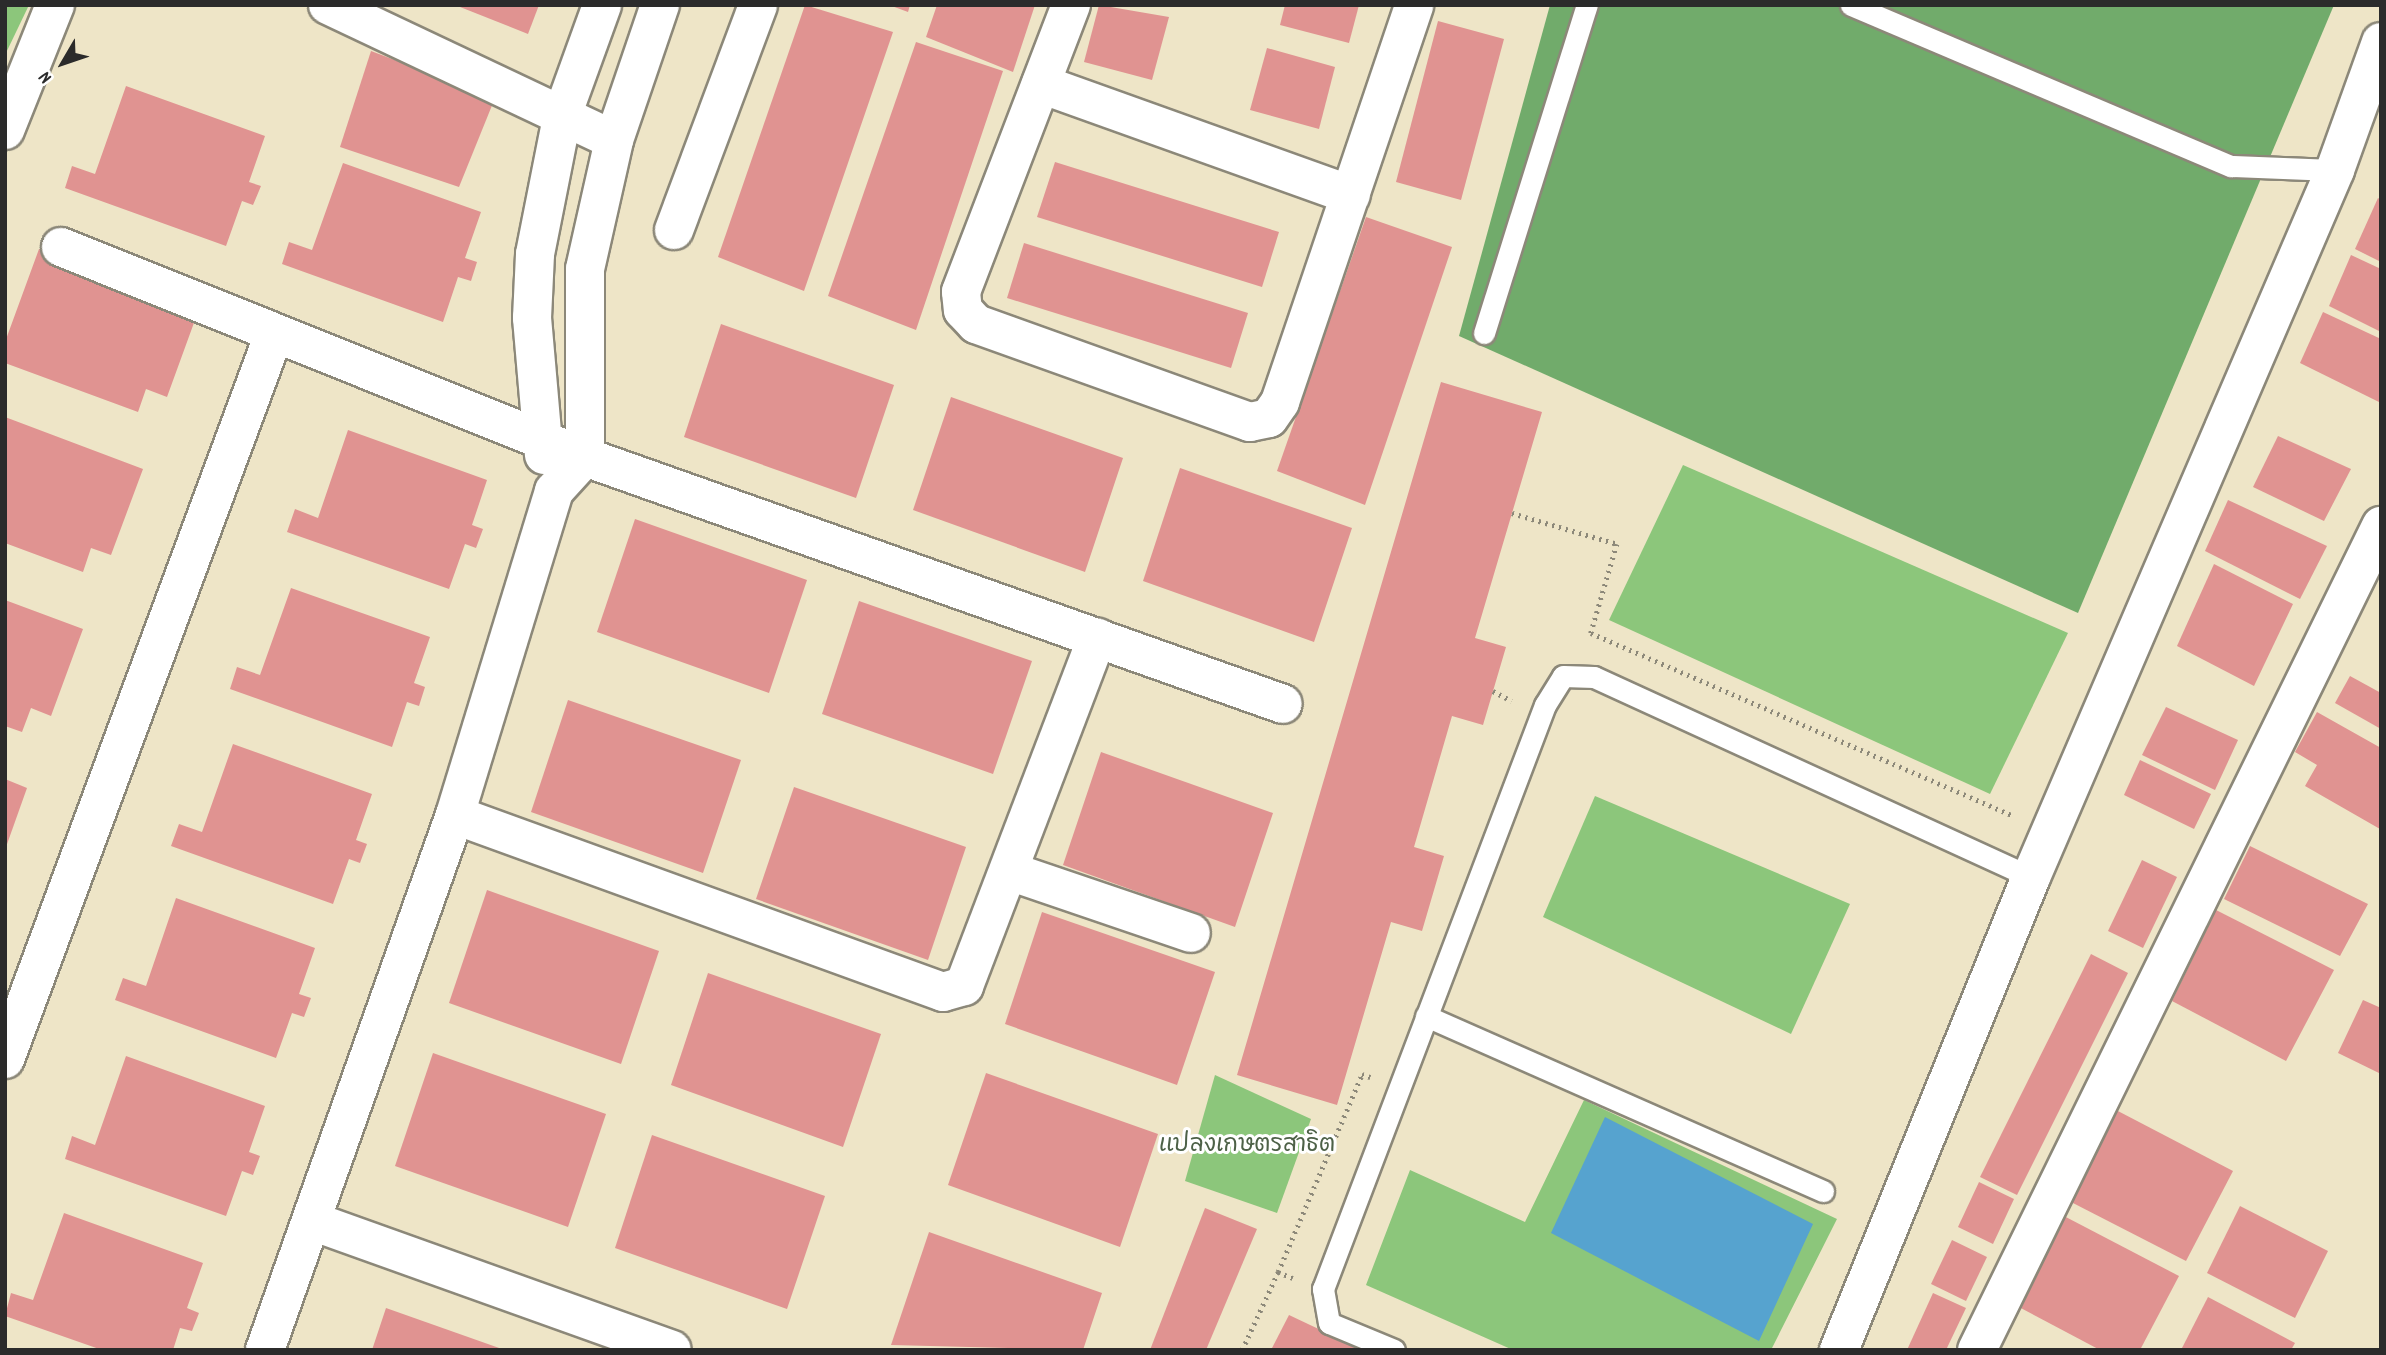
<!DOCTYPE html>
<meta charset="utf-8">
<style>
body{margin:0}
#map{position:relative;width:2386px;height:1355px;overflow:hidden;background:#eee5c7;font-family:Dekko,"Playpen Sans Thai",sans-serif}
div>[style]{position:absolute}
.green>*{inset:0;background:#8cc67b}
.forest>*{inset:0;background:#71ab6b}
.water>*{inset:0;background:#56a3cf}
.building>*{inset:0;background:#e09391}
.path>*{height:4.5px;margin-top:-2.25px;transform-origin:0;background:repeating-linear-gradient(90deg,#8c8879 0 2px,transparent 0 7px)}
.roads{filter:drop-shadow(2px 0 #8c8879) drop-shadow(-2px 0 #8c8879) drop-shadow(0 2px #8c8879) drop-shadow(0 -2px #8c8879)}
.lane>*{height:21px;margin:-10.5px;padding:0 10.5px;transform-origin:10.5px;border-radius:10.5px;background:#fff}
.street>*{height:38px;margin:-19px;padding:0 19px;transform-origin:19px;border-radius:19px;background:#fff}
span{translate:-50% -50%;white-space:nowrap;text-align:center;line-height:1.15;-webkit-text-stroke:6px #fff;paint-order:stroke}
.park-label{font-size:23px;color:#4d6147}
.frame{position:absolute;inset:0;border:7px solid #2b2b2b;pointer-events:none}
.north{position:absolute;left:28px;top:28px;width:70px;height:70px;-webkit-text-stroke:5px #fff;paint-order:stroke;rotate:231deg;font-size:19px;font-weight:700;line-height:28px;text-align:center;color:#2b2b2b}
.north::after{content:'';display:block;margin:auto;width:24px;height:32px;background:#2b2b2b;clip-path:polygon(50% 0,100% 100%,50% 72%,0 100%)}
</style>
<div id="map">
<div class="green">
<i style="clip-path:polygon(5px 5px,29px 5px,5px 55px)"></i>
<i style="clip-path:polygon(1683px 465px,2068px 633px,1990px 794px,1609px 620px)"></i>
<i style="clip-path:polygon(1595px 796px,1850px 904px,1791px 1034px,1543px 917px)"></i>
<i style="clip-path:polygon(1215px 1075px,1311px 1119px,1277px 1213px,1185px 1181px)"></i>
<i style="clip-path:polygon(1584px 1100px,1837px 1219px,1771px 1350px,1513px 1350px,1366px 1285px,1410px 1170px,1525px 1222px)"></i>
</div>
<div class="forest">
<i style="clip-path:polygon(1550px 5px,2334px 5px,2078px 613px,1459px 336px)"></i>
</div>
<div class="water">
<i style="clip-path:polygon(1605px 1117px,1813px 1224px,1759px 1341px,1551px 1233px)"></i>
</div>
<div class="building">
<i style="clip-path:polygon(455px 5px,539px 5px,528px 34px)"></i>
<i style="clip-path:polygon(805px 5px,893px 32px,804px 291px,718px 257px)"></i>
<i style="clip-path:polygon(889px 5px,910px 5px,908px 12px)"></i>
<i style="clip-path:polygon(937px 5px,1035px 5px,1013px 72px,926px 37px)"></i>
<i style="clip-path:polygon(1099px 5px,1169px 17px,1152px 80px,1084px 62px)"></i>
<i style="clip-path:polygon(1285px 5px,1359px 5px,1349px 43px,1280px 25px)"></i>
<i style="clip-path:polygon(1438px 21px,1504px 39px,1461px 200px,1396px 182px)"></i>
<i style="clip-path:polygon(916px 42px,1003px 71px,916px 330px,828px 296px)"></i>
<i style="clip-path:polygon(1267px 48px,1335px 67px,1319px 129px,1250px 110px)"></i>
<i style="clip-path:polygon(371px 51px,495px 98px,459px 187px,340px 147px)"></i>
<i style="clip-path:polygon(126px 86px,265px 136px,249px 182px,261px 186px,253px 205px,242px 201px,226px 246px,65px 188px,72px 166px,95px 174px)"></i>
<i style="clip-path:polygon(1055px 162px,1279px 232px,1262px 287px,1037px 217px)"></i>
<i style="clip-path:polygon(343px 163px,481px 212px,465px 258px,477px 262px,471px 281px,458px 277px,443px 322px,282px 264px,289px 242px,312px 250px)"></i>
<i style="clip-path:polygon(2378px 198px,2381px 200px,2381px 262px,2355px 249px)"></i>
<i style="clip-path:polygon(1366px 217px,1452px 247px,1365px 505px,1277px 471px)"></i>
<i style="clip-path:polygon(1024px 243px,1248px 313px,1231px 368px,1007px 298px)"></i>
<i style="clip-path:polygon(39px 249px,199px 309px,167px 397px,146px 389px,138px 412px,5px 363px,5px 342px)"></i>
<i style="clip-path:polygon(2351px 255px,2381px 269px,2381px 332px,2329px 306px)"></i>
<i style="clip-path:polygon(2323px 312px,2381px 339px,2381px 403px,2300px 363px)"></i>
<i style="clip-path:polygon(721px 324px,894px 385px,856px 498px,684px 437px)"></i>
<i style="clip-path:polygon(1441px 382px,1542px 412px,1475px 638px,1506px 647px,1483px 725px,1452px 716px,1414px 847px,1444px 856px,1422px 931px,1391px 922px,1337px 1105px,1237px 1075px)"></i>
<i style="clip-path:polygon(951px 397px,1123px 458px,1085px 572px,913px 510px)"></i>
<i style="clip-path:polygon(5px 417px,143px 469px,111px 555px,91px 548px,83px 572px,5px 543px)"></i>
<i style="clip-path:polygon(348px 430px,487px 480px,472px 525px,483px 529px,476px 548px,465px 544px,449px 589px,287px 532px,295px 509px,318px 518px)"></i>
<i style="clip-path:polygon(2278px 436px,2351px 469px,2324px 521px,2253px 487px)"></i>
<i style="clip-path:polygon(1180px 468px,1352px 528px,1314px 642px,1143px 581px)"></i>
<i style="clip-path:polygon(2228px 500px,2327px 546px,2300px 599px,2205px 551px)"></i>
<i style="clip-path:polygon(635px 519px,807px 580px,769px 693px,597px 632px)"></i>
<i style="clip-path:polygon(2214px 564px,2293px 604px,2254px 686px,2177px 646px)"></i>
<i style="clip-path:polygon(291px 588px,430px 637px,414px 683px,425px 687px,419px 706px,407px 702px,392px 747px,230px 689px,237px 667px,260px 675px)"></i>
<i style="clip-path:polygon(5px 600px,83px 629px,51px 716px,31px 708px,22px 732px,5px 726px)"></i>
<i style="clip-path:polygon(859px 601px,1032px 661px,993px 774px,822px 714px)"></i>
<i style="clip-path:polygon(2350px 676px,2381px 693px,2381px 729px,2335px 703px)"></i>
<i style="clip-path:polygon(568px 700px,741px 760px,703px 873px,531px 812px)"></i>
<i style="clip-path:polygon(2166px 707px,2238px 740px,2215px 790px,2142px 755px)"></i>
<i style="clip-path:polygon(2317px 712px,2381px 748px,2380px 829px,2305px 786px,2317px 765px,2295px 752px)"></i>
<i style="clip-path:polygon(233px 744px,372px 794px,356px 840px,367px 844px,360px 863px,349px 859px,333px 904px,171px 846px,179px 824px,202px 832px)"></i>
<i style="clip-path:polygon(1101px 752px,1273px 813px,1235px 927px,1063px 865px)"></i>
<i style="clip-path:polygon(2140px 760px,2211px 794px,2194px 829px,2124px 795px)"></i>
<i style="clip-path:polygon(5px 779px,27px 788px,6px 847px,5px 847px)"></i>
<i style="clip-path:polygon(794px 787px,966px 847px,928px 960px,756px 899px)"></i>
<i style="clip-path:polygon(2250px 846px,2368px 904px,2340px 956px,2224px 899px)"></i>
<i style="clip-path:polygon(2142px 860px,2177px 877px,2143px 948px,2108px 931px)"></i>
<i style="clip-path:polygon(487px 890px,659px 951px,621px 1064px,449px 1003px)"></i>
<i style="clip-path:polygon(176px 898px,315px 948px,299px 994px,311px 998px,304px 1017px,292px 1013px,276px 1058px,115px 1000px,123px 978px,146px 986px)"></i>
<i style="clip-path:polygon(2216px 910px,2334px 970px,2286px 1061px,2172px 1001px)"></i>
<i style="clip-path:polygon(1042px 912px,1215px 972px,1177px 1085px,1005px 1024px)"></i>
<i style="clip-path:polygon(2091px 954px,2128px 973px,2017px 1195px,1980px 1177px)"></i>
<i style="clip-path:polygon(708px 973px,881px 1034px,843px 1147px,671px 1085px)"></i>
<i style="clip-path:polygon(2363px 1000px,2381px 1008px,2381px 1074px,2338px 1053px)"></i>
<i style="clip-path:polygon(433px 1053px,606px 1114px,568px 1227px,395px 1166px)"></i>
<i style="clip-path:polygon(126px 1056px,265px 1106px,249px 1152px,260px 1156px,253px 1175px,242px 1171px,226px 1216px,65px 1159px,72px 1136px,95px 1145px)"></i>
<i style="clip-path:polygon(986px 1073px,1158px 1134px,1120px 1247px,948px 1185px)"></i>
<i style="clip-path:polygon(2116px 1110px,2233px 1171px,2186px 1261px,2071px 1202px)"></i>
<i style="clip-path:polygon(652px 1135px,825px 1196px,787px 1309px,615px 1248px)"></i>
<i style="clip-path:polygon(1979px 1182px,2014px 1199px,1993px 1244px,1958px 1227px)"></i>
<i style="clip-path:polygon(2240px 1206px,2328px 1251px,2295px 1318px,2207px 1273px)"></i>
<i style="clip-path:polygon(1205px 1208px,1257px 1229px,1206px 1350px,1150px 1350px)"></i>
<i style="clip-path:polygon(64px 1213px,203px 1263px,187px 1308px,199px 1313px,192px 1331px,180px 1328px,173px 1350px,102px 1350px,5px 1316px,11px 1293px,33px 1300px)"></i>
<i style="clip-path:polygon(2062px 1215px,2179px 1276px,2140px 1350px,2100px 1350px,2017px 1306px)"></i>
<i style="clip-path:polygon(929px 1232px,1102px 1293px,1083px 1350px,891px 1345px)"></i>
<i style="clip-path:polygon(1952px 1240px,1987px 1257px,1966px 1301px,1931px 1284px)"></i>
<i style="clip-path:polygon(1933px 1293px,1966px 1308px,1946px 1350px,1907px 1350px)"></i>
<i style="clip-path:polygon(2208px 1297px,2295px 1343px,2291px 1350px,2181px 1350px)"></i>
<i style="clip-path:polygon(386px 1308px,502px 1349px,502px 1350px,372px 1350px)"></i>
<i style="clip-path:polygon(1289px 1315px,1363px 1350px,1271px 1350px)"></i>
</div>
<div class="path">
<i style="left:1512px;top:513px;width:109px;rotate:16.4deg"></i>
<i style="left:1617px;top:544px;width:93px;rotate:106.3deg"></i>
<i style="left:1591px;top:633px;width:459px;rotate:23.4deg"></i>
<i style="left:1493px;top:691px;width:21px;rotate:28deg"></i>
<i style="left:1278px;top:1272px;width:215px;rotate:-67deg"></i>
<i style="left:1362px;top:1074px;width:9px;rotate:21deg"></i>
<i style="left:1242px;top:1350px;width:86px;rotate:-65.2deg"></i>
<i style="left:1278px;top:1272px;width:16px;rotate:22deg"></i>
</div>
<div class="roads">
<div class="lane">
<i style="left:1851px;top:5px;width:413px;rotate:23deg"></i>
<i style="left:2231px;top:166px;width:104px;rotate:2.2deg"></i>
<i style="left:1484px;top:333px;width:344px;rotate:-72.6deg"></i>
<i style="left:1426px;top:1016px;width:434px;rotate:23.8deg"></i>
<i style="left:1394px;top:1350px;width:70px;rotate:-157.4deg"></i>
<i style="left:1329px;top:1323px;width:35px;rotate:-100deg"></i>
<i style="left:1323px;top:1289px;width:625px;rotate:-69.19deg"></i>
<i style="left:1545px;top:705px;width:34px;rotate:-58deg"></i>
<i style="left:1563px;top:676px;width:31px;rotate:2deg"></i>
<i style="left:1594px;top:677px;width:481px;rotate:24.6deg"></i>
</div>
<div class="street">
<i style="left:328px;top:5px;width:316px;rotate:25.3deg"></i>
<i style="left:1071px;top:5px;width:307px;rotate:111deg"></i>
<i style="left:961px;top:292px;width:18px;rotate:84deg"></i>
<i style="left:963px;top:310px;width:19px;rotate:47deg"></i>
<i style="left:976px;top:324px;width:291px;rotate:19.7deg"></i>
<i style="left:1250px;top:422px;width:19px;rotate:-12deg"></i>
<i style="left:1269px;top:418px;width:19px;rotate:-55deg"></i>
<i style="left:1280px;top:402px;width:419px;rotate:-71.3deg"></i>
<i style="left:1041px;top:84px;width:329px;rotate:19.7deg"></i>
<i style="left:5px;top:130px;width:135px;rotate:-68.2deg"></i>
<i style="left:674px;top:230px;width:240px;rotate:-69.5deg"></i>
<i style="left:61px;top:247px;width:565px;rotate:21.84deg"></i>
<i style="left:585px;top:457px;width:740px;rotate:19.49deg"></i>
<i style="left:544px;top:455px;width:138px;rotate:-95deg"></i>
<i style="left:532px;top:318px;width:64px;rotate:-87.3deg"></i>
<i style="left:535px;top:254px;width:144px;rotate:-78.8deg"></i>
<i style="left:563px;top:113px;width:115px;rotate:-70.1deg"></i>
<i style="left:455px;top:815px;width:519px;rotate:19.94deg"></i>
<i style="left:943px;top:992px;width:22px;rotate:-16deg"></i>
<i style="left:964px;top:986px;width:373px;rotate:-69.1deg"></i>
<i style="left:1009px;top:871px;width:192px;rotate:18.8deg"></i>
<i style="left:5px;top:1059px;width:773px;rotate:-69.64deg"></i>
<i style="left:312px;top:1221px;width:382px;rotate:19.7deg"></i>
<i style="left:265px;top:1350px;width:568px;rotate:-70.45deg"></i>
<i style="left:455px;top:815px;width:339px;rotate:-73deg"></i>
<i style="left:554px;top:491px;width:46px;rotate:-47.6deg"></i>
<i style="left:585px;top:457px;width:188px;rotate:-90deg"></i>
<i style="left:585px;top:269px;width:132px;rotate:-77.3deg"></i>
<i style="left:614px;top:140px;width:143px;rotate:-71.2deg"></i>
<i style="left:1839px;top:1350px;width:510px;rotate:-67.91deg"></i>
<i style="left:2031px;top:877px;width:770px;rotate:-66.73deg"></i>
<i style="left:2335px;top:170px;width:136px;rotate:-70.2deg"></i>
<i style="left:1977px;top:1350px;width:918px;rotate:-63.88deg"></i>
</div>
</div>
<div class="park-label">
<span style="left:1247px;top:1147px">แปลงเกษตรสาธิต</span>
</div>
<div class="frame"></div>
<div class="north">N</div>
</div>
